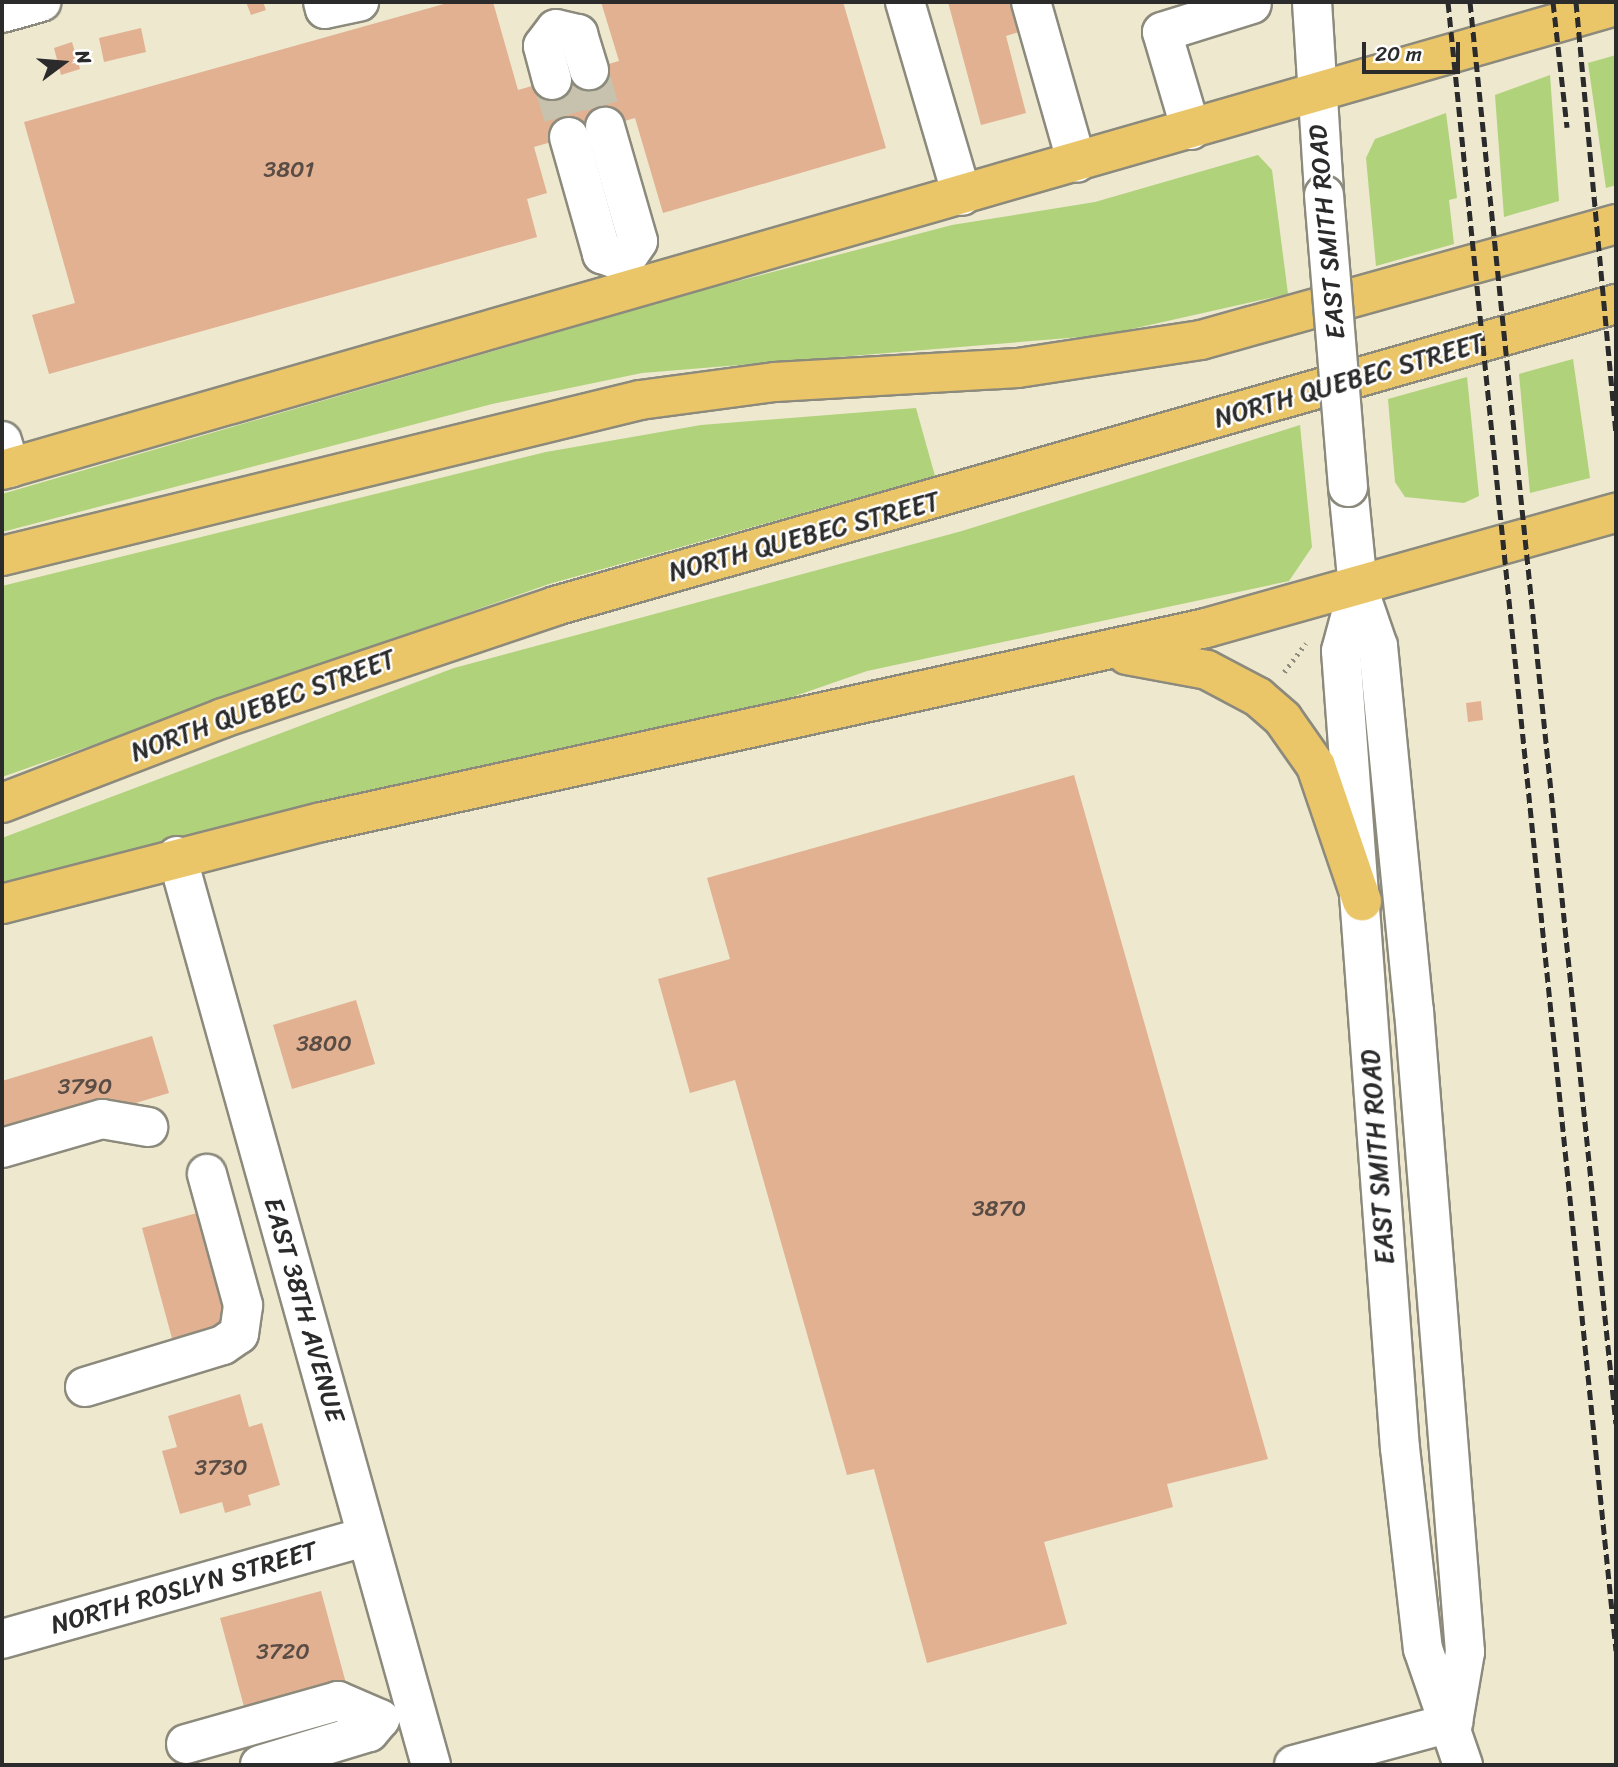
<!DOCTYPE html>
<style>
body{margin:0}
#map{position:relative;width:1618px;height:1767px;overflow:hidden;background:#ede8ce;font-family:Sriracha,sans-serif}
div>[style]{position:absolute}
.green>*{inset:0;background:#afd27a}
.building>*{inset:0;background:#e2b192}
.minor-tunnel>*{height:38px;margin-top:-19px;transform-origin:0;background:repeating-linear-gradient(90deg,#c6c2ad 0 38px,transparent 0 57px)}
.path>*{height:4.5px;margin-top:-2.25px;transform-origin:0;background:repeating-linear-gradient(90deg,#8c8a7c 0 2px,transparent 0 7px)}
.roads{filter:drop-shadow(2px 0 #8c8a7c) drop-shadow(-2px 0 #8c8a7c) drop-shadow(0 2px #8c8a7c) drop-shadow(0 -2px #8c8a7c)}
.minor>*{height:38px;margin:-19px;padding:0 19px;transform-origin:19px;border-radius:19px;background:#fff}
.major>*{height:38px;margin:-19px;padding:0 19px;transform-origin:19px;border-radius:19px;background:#ebc669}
.rail>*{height:5px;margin-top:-2.5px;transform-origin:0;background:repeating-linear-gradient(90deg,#2b2b2b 0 10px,transparent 0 15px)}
.bridges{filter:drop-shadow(2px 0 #8c8a7c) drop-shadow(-2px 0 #8c8a7c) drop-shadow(0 2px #8c8a7c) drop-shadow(0 -2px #8c8a7c)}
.minor-bridge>*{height:38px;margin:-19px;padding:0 19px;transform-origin:19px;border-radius:19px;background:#fff}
span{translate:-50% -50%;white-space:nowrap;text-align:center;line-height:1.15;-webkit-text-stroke:5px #fff;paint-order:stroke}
.number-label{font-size:23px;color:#594c45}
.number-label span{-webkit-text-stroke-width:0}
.street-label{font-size:26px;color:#2b2b2b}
.frame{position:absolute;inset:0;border:4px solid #2b2b2b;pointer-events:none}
.north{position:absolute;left:28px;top:28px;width:70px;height:70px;-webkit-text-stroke:5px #fff;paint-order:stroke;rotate:74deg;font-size:19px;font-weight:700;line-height:28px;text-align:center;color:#2b2b2b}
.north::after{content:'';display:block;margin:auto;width:24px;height:32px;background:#2b2b2b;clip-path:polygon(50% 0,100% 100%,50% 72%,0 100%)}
.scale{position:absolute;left:1362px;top:42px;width:98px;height:32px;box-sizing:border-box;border:4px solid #2b2b2b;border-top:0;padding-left:9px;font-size:21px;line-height:24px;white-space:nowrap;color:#2b2b2b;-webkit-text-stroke:5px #fff;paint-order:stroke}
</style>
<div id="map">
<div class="green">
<i style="clip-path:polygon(1616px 55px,1616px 185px,1606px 188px,1588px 63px)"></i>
<i style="clip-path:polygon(1550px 75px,1559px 201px,1504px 217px,1495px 95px)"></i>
<i style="clip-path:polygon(1446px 113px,1457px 198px,1449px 200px,1454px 244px,1376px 266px,1366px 158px,1375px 139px)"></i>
<i style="clip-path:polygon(1258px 155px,1272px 170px,1288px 294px,1105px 335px,642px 373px,492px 404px,2px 532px,2px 494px,696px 292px,952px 225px,1095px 202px)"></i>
<i style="clip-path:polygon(1573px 359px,1590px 478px,1530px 493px,1519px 374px)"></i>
<i style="clip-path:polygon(1467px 377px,1479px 496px,1464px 503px,1405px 497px,1395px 482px,1388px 399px)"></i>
<i style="clip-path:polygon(916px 408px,935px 476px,549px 584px,2px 777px,2px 586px,546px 452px,701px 425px)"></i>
<i style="clip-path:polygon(1300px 425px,1312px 547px,1289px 581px,867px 671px,723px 721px,2px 890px,2px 838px,454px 668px,962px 531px)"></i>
</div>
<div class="building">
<i style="clip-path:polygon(246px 2px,263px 2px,266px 10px,251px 15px)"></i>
<i style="clip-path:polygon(451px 2px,493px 2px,518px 90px,619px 61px,601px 2px,843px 2px,886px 148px,663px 213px,635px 118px,534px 147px,547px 193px,527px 199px,537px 237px,49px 374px,32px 315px,75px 303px,24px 122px)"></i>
<i style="clip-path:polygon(948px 2px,1011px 2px,1019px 32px,1006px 36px,1026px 113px,981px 125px)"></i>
<i style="clip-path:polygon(141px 28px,146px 52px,104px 62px,99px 38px)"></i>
<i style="clip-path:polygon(72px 42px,80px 69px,61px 75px,54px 48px)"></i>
<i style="clip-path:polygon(1481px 701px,1483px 720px,1468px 722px,1466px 703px)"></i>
<i style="clip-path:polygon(1074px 775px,1268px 1459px,1167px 1484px,1173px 1507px,1044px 1542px,1067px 1624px,927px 1663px,874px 1469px,847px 1475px,735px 1080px,690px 1093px,658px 979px,730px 959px,707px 878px)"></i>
<i style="clip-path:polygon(356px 1000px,375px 1064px,292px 1089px,273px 1025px)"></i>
<i style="clip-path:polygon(152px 1036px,169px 1093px,2px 1143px,2px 1081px)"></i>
<i style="clip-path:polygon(197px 1213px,228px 1326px,173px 1342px,142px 1228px)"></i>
<i style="clip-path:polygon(240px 1394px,249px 1427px,262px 1423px,280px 1485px,248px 1495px,251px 1505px,225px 1513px,222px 1502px,180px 1514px,162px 1451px,177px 1447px,168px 1416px)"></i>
<i style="clip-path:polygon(321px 1591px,347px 1687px,321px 1694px,337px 1757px,301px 1765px,284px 1704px,246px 1714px,220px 1618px)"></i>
</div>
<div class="minor-tunnel">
<i style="left:589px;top:70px;width:59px;rotate:74.3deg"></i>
<i style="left:552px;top:80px;width:59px;rotate:73.4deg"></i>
</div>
<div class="path">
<i style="left:1284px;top:672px;width:36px;rotate:-53deg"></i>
</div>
<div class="roads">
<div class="minor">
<i style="left:323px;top:2px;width:7px;rotate:74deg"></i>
<i style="left:325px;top:9px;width:35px;rotate:-12deg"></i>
<i style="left:905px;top:2px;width:202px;rotate:73.6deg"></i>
<i style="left:1031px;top:2px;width:167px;rotate:74.1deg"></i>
<i style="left:1312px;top:2px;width:193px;rotate:86.4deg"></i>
<i style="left:2px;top:13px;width:41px;rotate:-15.8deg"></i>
<i style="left:552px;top:80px;width:35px;rotate:-105deg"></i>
<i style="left:543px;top:46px;width:21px;rotate:-53deg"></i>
<i style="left:556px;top:29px;width:23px;rotate:13deg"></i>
<i style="left:578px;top:34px;width:38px;rotate:73deg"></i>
<i style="left:1191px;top:130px;width:102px;rotate:-106.5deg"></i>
<i style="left:1162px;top:32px;width:94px;rotate:-17.3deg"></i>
<i style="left:569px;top:137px;width:122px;rotate:74.2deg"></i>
<i style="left:602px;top:254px;width:23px;rotate:20deg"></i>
<i style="left:624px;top:262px;width:25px;rotate:-56deg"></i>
<i style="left:638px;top:241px;width:119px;rotate:-106.1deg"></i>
<i style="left:2px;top:441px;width:28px;rotate:73deg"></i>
<i style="left:1348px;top:487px;width:101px;rotate:84.3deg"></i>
<i style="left:1358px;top:588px;width:61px;rotate:71deg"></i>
<i style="left:1378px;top:646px;width:367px;rotate:84.4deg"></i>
<i style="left:1414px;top:1011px;width:643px;rotate:85.45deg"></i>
<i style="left:1465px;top:1652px;width:71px;rotate:99.7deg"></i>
<i style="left:1358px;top:588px;width:65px;rotate:105.1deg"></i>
<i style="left:1341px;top:651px;width:799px;rotate:85.77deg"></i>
<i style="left:1400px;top:1448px;width:202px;rotate:83.5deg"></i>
<i style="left:1423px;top:1649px;width:123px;rotate:71deg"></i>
<i style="left:177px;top:856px;width:944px;rotate:74.39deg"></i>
<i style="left:2px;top:1148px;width:104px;rotate:-16.2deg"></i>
<i style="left:102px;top:1119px;width:47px;rotate:9.9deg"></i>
<i style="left:85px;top:1387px;width:144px;rotate:-16.9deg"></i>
<i style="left:223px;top:1345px;width:19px;rotate:-35deg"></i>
<i style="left:239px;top:1334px;width:29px;rotate:-82deg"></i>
<i style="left:243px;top:1305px;width:136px;rotate:-105.4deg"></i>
<i style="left:2px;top:1639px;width:378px;rotate:-15.7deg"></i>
<i style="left:186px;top:1744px;width:158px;rotate:-15.8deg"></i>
<i style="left:338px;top:1701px;width:46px;rotate:23.2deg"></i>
<i style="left:380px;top:1719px;width:17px;rotate:130deg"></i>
<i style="left:369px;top:1732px;width:114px;rotate:163.2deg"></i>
<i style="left:1294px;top:1765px;width:165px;rotate:-15.1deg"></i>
</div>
<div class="major">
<i style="left:2px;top:470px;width:1679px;rotate:-16.04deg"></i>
<i style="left:2px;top:556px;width:657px;rotate:-13.74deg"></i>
<i style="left:640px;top:400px;width:136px;rotate:-7.6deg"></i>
<i style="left:775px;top:382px;width:243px;rotate:-3.3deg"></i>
<i style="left:1018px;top:368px;width:185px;rotate:-8.7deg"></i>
<i style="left:1201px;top:340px;width:431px;rotate:-15.6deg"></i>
<i style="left:1127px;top:655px;width:81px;rotate:10.6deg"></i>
<i style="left:1207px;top:670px;width:58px;rotate:27.9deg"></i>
<i style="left:1258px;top:697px;width:33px;rotate:41deg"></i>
<i style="left:1283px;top:719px;width:57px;rotate:54.9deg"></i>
<i style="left:1316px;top:766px;width:143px;rotate:71.2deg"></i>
<i style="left:2px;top:803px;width:237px;rotate:-21deg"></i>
<i style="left:223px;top:718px;width:350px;rotate:-18.6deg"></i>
<i style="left:555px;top:606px;width:1103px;rotate:-15.89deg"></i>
<i style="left:2px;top:904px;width:330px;rotate:-14.4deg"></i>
<i style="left:322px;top:822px;width:905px;rotate:-12.38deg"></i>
<i style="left:1206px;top:628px;width:426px;rotate:-15.7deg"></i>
</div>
</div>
<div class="rail">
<i style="left:1448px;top:2px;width:1657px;rotate:84.18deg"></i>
<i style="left:1470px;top:2px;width:1429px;rotate:84.14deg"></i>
<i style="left:1553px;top:2px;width:126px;rotate:83.6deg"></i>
<i style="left:1576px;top:2px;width:433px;rotate:84.7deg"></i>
</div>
<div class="bridges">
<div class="minor-bridge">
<i style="left:1324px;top:195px;width:293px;rotate:85.3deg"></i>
</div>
</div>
<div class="number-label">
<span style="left:289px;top:170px">3801</span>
<span style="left:324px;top:1044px">3800</span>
<span style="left:85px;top:1087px">3790</span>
<span style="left:999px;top:1209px">3870</span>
<span style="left:221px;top:1468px">3730</span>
<span style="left:283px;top:1652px">3720</span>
</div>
<div class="street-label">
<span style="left:1327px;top:232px;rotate:-95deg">EAST SMITH ROAD</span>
<span style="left:1349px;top:381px;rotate:-16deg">NORTH QUEBEC STREET</span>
<span style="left:804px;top:537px;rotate:-15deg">NORTH QUEBEC STREET</span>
<span style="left:263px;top:706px;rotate:-20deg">NORTH QUEBEC STREET</span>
<span style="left:1378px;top:1157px;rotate:-94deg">EAST SMITH ROAD</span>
<span style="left:304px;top:1310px;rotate:74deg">EAST 38TH AVENUE</span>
<span style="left:184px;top:1588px;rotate:-16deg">NORTH ROSLYN STREET</span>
</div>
<div class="frame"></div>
<div class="north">N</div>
<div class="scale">20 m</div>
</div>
